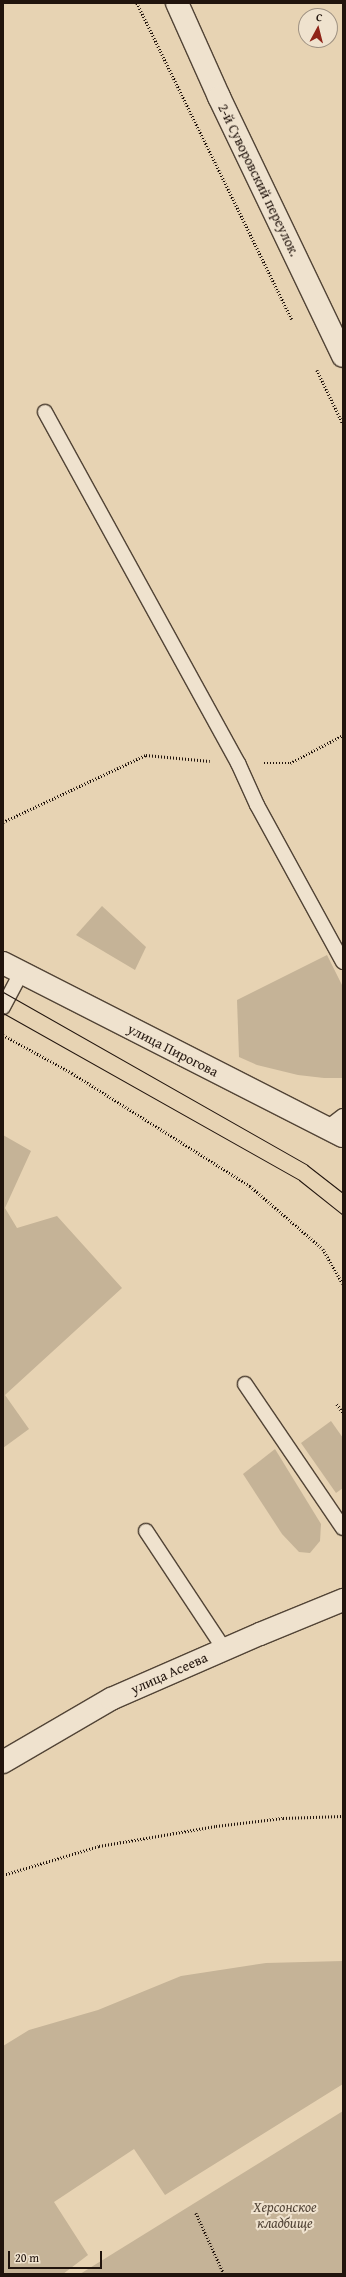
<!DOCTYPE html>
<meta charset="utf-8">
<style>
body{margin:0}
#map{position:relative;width:346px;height:2277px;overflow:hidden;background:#e7d3b3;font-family:"Gentium Book Plus",serif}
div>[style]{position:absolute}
.green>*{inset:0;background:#c5b397}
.path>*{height:2.5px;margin-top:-1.25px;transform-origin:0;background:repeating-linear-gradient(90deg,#21140d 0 1px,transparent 0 3px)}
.roads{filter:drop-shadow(1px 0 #524436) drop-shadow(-1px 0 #524436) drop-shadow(0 1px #524436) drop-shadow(0 -1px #524436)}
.service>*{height:14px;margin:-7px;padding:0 7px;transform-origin:7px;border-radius:7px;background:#efe2ce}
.minor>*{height:22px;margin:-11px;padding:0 11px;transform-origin:11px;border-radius:11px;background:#efe2ce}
.tertiary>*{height:22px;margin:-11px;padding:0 11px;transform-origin:11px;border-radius:11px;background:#efe2ce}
.tram>*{height:1px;margin:-0.5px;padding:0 0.5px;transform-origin:0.5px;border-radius:0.5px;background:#21140d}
span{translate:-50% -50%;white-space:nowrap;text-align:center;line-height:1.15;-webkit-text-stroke:4px #efe2ce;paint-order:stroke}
.street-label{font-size:14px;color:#21140d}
.park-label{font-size:14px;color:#524436;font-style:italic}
.frame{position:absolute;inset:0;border:4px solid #21140d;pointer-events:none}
.north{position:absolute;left:298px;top:8px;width:40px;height:40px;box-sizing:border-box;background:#efe2ce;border:1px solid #9d9081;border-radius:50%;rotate:7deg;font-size:11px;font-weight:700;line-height:16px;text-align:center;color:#21140d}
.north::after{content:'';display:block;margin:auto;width:14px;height:18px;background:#8f2418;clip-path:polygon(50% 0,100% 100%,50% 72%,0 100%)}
.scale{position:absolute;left:8px;top:2251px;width:94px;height:18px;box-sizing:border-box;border:2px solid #21140d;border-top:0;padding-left:5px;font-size:12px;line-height:14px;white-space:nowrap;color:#21140d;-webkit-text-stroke:3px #efe2ce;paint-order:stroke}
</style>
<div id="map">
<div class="green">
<i style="clip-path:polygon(102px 906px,146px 947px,135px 970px,76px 935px)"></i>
<i style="clip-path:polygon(327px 955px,343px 987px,343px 1078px,324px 1078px,298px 1075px,257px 1065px,239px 1057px,237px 1000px)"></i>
<i style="clip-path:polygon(3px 1135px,31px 1151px,5px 1208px,17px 1228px,57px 1216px,122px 1288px,5px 1395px,29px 1429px,3px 1448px)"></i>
<i style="clip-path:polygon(331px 1421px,343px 1438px,343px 1488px,336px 1493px,301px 1443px)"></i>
<i style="clip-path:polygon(275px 1449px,321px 1524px,320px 1541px,310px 1553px,299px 1552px,282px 1534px,243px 1474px)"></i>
<i style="clip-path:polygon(343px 1961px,343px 2084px,165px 2195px,134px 2149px,54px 2202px,88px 2255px,63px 2274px,5px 2274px,3px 2271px,3px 2046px,29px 2030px,98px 2010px,181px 1976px,266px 1963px)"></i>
<i style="clip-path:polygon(343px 2111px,343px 2274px,80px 2274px)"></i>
</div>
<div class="path">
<i style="left:137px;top:3px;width:352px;rotate:63.9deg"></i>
<i style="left:317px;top:370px;width:60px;rotate:64.3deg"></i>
<i style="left:264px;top:763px;width:26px"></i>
<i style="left:290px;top:763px;width:60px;rotate:-27.8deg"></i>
<i style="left:3px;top:822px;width:158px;rotate:-25.1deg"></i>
<i style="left:146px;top:755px;width:64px;rotate:5.4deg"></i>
<i style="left:3px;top:1035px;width:79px;rotate:28.8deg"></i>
<i style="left:72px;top:1073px;width:211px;rotate:32.4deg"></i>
<i style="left:250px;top:1186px;width:96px;rotate:40.8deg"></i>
<i style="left:323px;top:1249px;width:40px;rotate:60.3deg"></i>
<i style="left:337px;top:1404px;width:11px;rotate:56deg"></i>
<i style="left:3px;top:1875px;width:100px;rotate:-16.8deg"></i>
<i style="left:99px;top:1846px;width:54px;rotate:-9.6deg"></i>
<i style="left:152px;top:1837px;width:65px;rotate:-9.8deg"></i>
<i style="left:216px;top:1826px;width:67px;rotate:-6.8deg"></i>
<i style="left:283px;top:1818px;width:60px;rotate:-1.9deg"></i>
<i style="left:196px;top:2213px;width:67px;rotate:65.3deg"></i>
</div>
<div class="roads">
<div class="service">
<i style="left:45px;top:412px;width:401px;rotate:61.2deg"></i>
<i style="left:238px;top:763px;width:46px;rotate:65.7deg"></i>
<i style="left:257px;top:805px;width:179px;rotate:61.3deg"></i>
<i style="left:3px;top:1007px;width:38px;rotate:-62deg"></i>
<i style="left:327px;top:1128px;width:20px;rotate:-37deg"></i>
<i style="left:245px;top:1384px;width:174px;rotate:55.8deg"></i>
<i style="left:146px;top:1531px;width:141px;rotate:56.5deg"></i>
</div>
<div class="minor">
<i style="left:3px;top:963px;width:381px;rotate:27deg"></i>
<i style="left:3px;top:1762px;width:125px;rotate:-30.3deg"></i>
<i style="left:111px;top:1699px;width:163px;rotate:-23.6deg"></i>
<i style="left:260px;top:1634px;width:90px;rotate:-22.3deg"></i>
</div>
<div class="tertiary">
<i style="left:177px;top:3px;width:103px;rotate:65.9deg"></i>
<i style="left:219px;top:97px;width:287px;rotate:64.4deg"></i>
</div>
</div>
<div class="tram">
<i style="left:3px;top:992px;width:350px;rotate:29.6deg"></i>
<i style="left:307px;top:1165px;width:46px;rotate:37.9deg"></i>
<i style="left:3px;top:1013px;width:340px;rotate:29.4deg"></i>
<i style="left:299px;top:1180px;width:56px;rotate:38.5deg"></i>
</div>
<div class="street-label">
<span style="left:259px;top:180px;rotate:64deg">2-й Суворовский переулок.</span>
<span style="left:173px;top:1050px;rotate:27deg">улица Пирогова</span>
<span style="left:169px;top:1673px;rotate:-24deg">улица Асеева</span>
</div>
<div class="park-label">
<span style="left:285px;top:2215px">Херсонское<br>кладбище</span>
</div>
<div class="frame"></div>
<div class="north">С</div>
<div class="scale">20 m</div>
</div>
